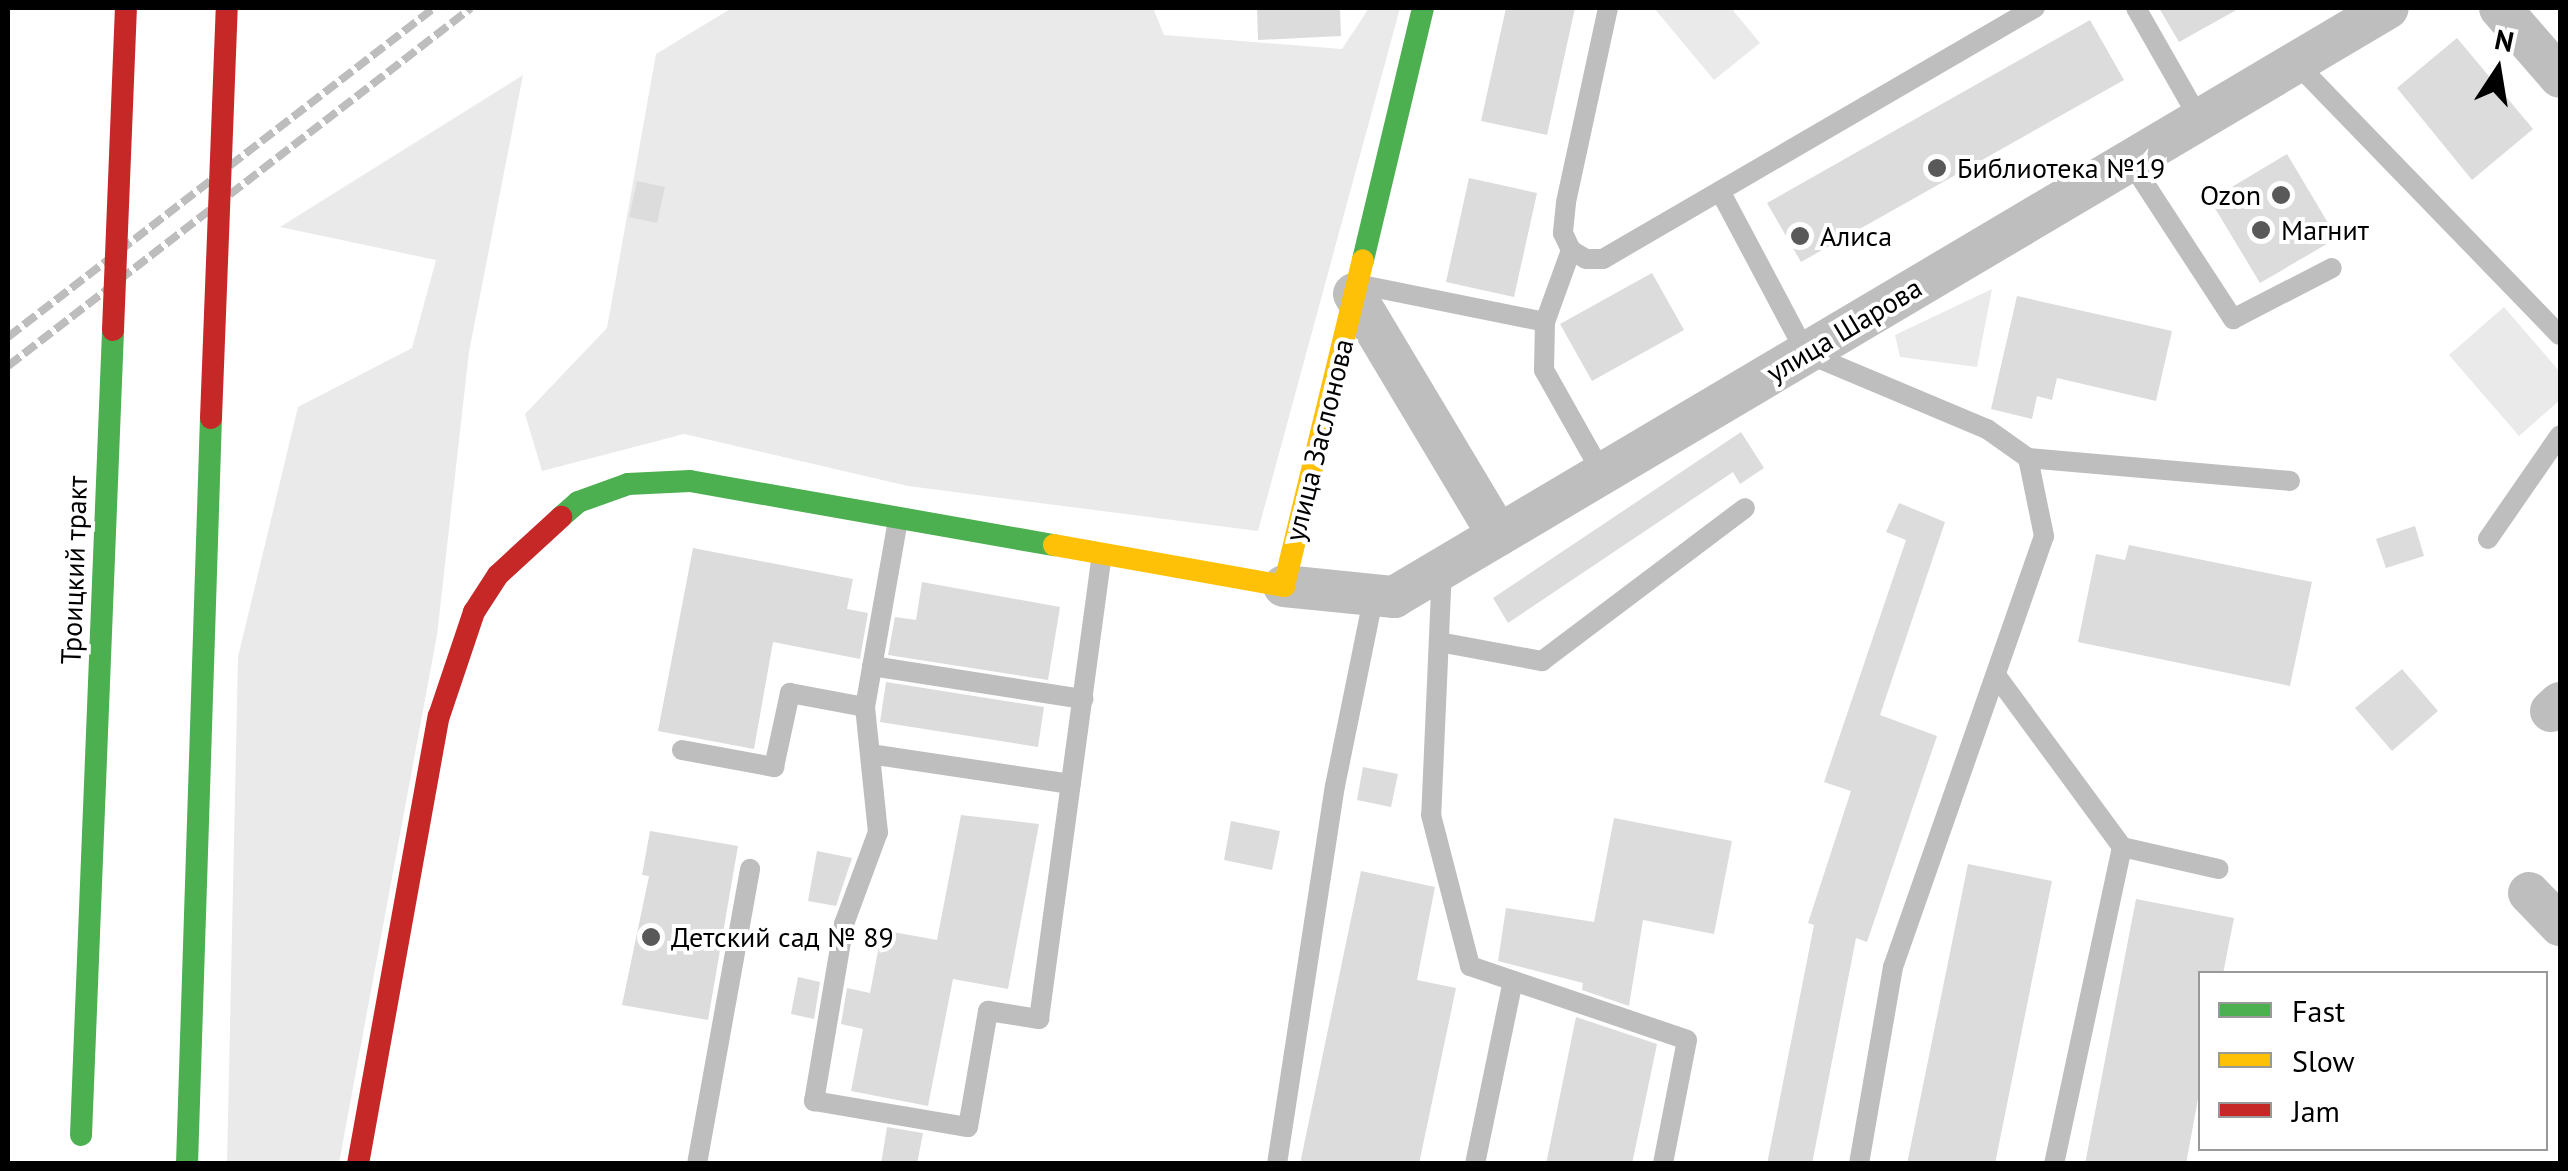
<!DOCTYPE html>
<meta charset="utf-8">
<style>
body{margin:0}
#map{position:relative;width:2568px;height:1171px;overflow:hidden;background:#fff;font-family:"PT Sans",sans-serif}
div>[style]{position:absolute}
.green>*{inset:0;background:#eaeaea}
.building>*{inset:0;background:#dcdcdc}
.lane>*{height:20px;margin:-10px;padding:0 10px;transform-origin:10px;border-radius:10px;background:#bebebe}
.street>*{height:42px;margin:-21px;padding:0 21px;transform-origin:21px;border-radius:21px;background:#bebebe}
.fast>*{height:22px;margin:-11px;padding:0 11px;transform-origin:11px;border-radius:11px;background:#4caf50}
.slow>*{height:22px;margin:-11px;padding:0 11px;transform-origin:11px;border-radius:11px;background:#ffc107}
.jam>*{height:22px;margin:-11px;padding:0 11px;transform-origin:11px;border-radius:11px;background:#c62828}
.rail>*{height:8px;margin-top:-4px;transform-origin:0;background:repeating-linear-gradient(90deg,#bdbdbd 0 15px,transparent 0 20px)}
.fast-bridge>*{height:22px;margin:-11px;padding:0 11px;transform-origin:11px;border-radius:11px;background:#4caf50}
.jam-bridge>*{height:22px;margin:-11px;padding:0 11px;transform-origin:11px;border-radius:11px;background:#c62828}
.dots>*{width:28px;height:28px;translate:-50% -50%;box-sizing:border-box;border:5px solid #fff;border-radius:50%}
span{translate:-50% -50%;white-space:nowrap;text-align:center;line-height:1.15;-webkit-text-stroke:8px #fff;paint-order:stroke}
.poi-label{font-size:28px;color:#000}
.left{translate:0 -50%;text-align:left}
.right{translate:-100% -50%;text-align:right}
.street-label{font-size:28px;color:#000}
.frame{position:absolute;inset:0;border:10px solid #000;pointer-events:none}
.legend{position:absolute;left:2198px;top:971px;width:350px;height:180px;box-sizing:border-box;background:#fff;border:2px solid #999;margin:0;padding:12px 18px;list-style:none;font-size:30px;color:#000}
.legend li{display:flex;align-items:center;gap:20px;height:50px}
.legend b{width:50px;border:2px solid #999}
.north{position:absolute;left:2448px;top:20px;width:100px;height:100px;-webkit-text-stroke:8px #fff;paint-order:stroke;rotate:12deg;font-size:28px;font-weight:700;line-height:40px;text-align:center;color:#000}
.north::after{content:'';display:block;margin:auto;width:35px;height:45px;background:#000;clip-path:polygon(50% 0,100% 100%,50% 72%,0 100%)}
</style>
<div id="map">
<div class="green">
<i style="clip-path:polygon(732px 8px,1153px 8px,1164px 35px,1342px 49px,1369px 8px,1400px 8px,1258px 531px,908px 486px,684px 434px,542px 471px,525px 414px,607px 328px,656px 54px)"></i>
<i style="clip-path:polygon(1654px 8px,1731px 8px,1760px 43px,1714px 80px)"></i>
<i style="clip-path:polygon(523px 75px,469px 352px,437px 635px,339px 1163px,227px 1164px,238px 657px,298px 407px,412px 348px,436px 260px,280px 227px)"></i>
<i style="clip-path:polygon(1992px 289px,1977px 367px,1900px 357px,1895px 335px)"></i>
<i style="clip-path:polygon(2504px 307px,2560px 372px,2560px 400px,2519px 436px,2449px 355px)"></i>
</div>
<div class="building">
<i style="clip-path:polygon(1257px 8px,1340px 8px,1341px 36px,1258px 40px)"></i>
<i style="clip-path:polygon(1506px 8px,1575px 8px,1547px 135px,1481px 121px)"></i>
<i style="clip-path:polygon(2159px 8px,2240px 8px,2179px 42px)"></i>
<i style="clip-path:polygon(2090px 20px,2124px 80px,1801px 262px,1767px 203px)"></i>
<i style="clip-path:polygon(2457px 38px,2533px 129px,2472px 180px,2397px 88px)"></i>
<i style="clip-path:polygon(2287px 154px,2337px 238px,2260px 283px,2210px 200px)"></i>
<i style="clip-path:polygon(1469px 178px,1537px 193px,1514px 297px,1446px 282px)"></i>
<i style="clip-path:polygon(637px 181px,665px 187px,657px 223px,629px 217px)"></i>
<i style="clip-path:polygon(1652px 273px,1684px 330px,1592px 381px,1560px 324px)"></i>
<i style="clip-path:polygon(2017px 296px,2172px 331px,2156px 401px,2057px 378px,2052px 400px,2037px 396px,2032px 419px,1991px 409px)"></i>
<i style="clip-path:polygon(1741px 432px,1764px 468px,1740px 484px,1733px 472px,1508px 623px,1493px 598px)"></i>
<i style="clip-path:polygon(1899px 503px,1945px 522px,1880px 715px,1937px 736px,1867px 942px,1856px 938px,1812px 1164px,1767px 1164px,1814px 925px,1808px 923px,1851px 791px,1824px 782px,1906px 540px,1886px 532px)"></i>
<i style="clip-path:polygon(2415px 526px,2424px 556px,2386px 568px,2376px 539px)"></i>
<i style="clip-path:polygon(2129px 545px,2312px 582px,2290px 686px,2078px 642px,2096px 554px,2125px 560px)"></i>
<i style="clip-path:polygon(693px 548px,853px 579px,847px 609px,868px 613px,860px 659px,773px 642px,754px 749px,658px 731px)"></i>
<i style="clip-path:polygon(922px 582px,1060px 607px,1048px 680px,888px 655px,895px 617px,916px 620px)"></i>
<i style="clip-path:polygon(2402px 669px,2438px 711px,2392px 751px,2355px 708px)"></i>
<i style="clip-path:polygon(886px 682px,1044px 707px,1038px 747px,880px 722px)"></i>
<i style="clip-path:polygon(1363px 767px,1398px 774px,1391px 807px,1357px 800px)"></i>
<i style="clip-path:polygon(961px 815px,1039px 824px,1008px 989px,953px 979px,928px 1106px,851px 1091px,863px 1029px,841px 1024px,847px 988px,870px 993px,882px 930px,937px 940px)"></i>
<i style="clip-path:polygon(1614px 818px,1732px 841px,1714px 934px,1643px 920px,1629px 1006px,1582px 990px,1583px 983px,1498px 961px,1506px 908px,1594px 922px)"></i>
<i style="clip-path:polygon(1231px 821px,1280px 831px,1272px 870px,1224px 860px)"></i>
<i style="clip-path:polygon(650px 831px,738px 846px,708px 1020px,622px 1005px,649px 876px,642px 875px)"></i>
<i style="clip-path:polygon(817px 851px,852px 858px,836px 906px,808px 901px)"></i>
<i style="clip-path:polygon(1968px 864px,2052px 881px,1995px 1164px,1907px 1164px)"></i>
<i style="clip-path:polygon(1361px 871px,1435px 887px,1417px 980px,1456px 988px,1419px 1164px,1300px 1164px)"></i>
<i style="clip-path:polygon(2136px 899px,2234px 918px,2223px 974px,2200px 974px,2200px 1088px,2186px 1164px,2085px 1164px)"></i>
<i style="clip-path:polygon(798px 977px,820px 982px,814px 1019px,791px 1014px)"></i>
<i style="clip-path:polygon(1576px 1017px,1657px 1044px,1632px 1164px,1546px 1164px)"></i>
<i style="clip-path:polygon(887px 1127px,923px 1133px,917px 1164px,881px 1164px)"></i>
</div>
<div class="lane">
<i style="left:1608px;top:8px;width:199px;rotate:102.2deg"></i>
<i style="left:1566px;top:203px;width:30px;rotate:96deg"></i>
<i style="left:1563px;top:233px;width:19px;rotate:65deg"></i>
<i style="left:1571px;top:250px;width:17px;rotate:31deg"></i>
<i style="left:1586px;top:259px;width:17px"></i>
<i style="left:1603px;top:259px;width:500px;rotate:-30.2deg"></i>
<i style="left:2136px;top:8px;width:129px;rotate:60.3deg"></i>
<i style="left:2296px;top:63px;width:379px;rotate:45.9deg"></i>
<i style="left:2130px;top:161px;width:189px;rotate:56.9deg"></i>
<i style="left:2233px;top:319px;width:111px;rotate:-27.3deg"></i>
<i style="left:1720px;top:191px;width:183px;rotate:62deg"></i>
<i style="left:1806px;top:353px;width:196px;rotate:22.8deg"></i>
<i style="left:1987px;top:429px;width:50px;rotate:35.3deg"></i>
<i style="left:2028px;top:458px;width:80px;rotate:78.4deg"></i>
<i style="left:2044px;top:536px;width:457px;rotate:109.3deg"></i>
<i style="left:1893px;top:967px;width:200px;rotate:99.8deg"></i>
<i style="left:1357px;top:284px;width:192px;rotate:11.4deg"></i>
<i style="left:1545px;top:322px;width:77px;rotate:-70.1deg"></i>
<i style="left:1545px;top:322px;width:48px;rotate:91.2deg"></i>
<i style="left:1544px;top:370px;width:118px;rotate:60.6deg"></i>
<i style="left:2028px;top:458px;width:263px;rotate:5deg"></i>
<i style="left:898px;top:520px;width:190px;rotate:100deg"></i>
<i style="left:865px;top:707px;width:126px;rotate:84.1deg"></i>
<i style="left:878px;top:832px;width:98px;rotate:110.3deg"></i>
<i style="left:844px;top:924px;width:180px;rotate:99.6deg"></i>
<i style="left:814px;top:1101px;width:156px;rotate:9.6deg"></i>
<i style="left:968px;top:1127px;width:118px;rotate:-80.2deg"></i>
<i style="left:988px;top:1011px;width:52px;rotate:8.9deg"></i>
<i style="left:1039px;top:1019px;width:469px;rotate:-82.3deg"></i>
<i style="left:2488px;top:539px;width:126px;rotate:-55.3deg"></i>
<i style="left:1442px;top:568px;width:247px;rotate:92.5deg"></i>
<i style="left:1431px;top:815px;width:156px;rotate:75.5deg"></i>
<i style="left:1470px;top:966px;width:229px;rotate:18.8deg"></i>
<i style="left:1687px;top:1040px;width:126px;rotate:101deg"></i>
<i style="left:1439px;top:642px;width:105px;rotate:10.5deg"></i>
<i style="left:1542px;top:661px;width:254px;rotate:-37deg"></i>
<i style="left:872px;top:666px;width:214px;rotate:8.9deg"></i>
<i style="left:1998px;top:678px;width:210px;rotate:53.7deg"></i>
<i style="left:2122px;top:847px;width:324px;rotate:102.1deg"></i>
<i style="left:682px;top:750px;width:94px;rotate:10.5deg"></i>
<i style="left:774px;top:767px;width:76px;rotate:-77.8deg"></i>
<i style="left:790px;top:693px;width:76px;rotate:10.6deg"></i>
<i style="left:870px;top:754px;width:203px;rotate:8.5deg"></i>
<i style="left:2122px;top:847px;width:99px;rotate:12.8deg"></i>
<i style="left:697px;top:1164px;width:300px;rotate:-79.8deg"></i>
<i style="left:1277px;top:1164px;width:382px;rotate:-81.3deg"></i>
<i style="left:1335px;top:786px;width:195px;rotate:-78.5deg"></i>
<i style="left:1475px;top:1164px;width:187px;rotate:-78.3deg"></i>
</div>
<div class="street">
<i style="left:2500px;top:8px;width:91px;rotate:49deg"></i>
<i style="left:1354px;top:294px;width:281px;rotate:59.1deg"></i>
<i style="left:1284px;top:586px;width:111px;rotate:5.7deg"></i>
<i style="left:1394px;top:597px;width:1155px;rotate:-30.65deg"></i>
<i style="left:2551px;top:711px;width:12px;rotate:-42deg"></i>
<i style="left:2529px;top:893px;width:45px;rotate:45.9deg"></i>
</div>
<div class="fast">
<i style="left:1363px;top:260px;width:259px;rotate:-76.6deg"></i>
<i style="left:561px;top:517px;width:23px;rotate:-41deg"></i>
<i style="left:578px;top:502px;width:53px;rotate:-19.8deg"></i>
<i style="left:628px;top:484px;width:62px;rotate:-2.8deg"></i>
<i style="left:690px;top:481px;width:370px;rotate:10deg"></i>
<i style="left:187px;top:1164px;width:746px;rotate:-88.16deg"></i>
</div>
<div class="slow">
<i style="left:1054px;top:545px;width:234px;rotate:10.1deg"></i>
<i style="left:1284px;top:586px;width:335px;rotate:-76.4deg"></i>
</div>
<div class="jam">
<i style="left:358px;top:1164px;width:455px;rotate:-79.8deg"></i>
<i style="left:439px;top:716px;width:110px;rotate:-71.4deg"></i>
<i style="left:474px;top:612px;width:44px;rotate:-57deg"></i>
<i style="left:498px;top:575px;width:86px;rotate:-42.6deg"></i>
</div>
<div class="rail">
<i style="left:8px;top:337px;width:538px;rotate:-37.68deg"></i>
<i style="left:8px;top:366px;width:585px;rotate:-37.71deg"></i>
</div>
<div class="fast-bridge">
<i style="left:81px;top:1135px;width:806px;rotate:-87.72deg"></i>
</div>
<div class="jam-bridge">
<i style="left:113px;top:330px;width:322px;rotate:-87.7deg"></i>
<i style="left:211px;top:418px;width:410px;rotate:-87.8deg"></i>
</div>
<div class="dots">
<i style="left:1937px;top:168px;background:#595959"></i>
<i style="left:2281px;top:195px;background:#595959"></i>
<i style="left:2261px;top:230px;background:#595959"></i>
<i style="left:1800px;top:236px;background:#595959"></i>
<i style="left:651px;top:937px;background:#595959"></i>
</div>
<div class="poi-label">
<span class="left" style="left:1957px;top:168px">Библиотека №19</span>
<span class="right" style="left:2261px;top:195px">Ozon</span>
<span class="left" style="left:2281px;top:230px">Магнит</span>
<span class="left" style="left:1820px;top:236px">Алиса</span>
<span class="left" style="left:671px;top:937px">Детский сад № 89</span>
</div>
<div class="street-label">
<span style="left:1844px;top:330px;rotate:-31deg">улица Шарова</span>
<span style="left:1319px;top:440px;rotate:-76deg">улица Заслонова</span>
<span style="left:74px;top:570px;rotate:-88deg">Троицкий тракт</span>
</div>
<div class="frame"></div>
<ul class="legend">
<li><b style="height:12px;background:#4caf50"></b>Fast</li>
<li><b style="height:12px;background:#ffc107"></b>Slow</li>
<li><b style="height:12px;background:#c62828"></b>Jam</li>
</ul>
<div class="north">N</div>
</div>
